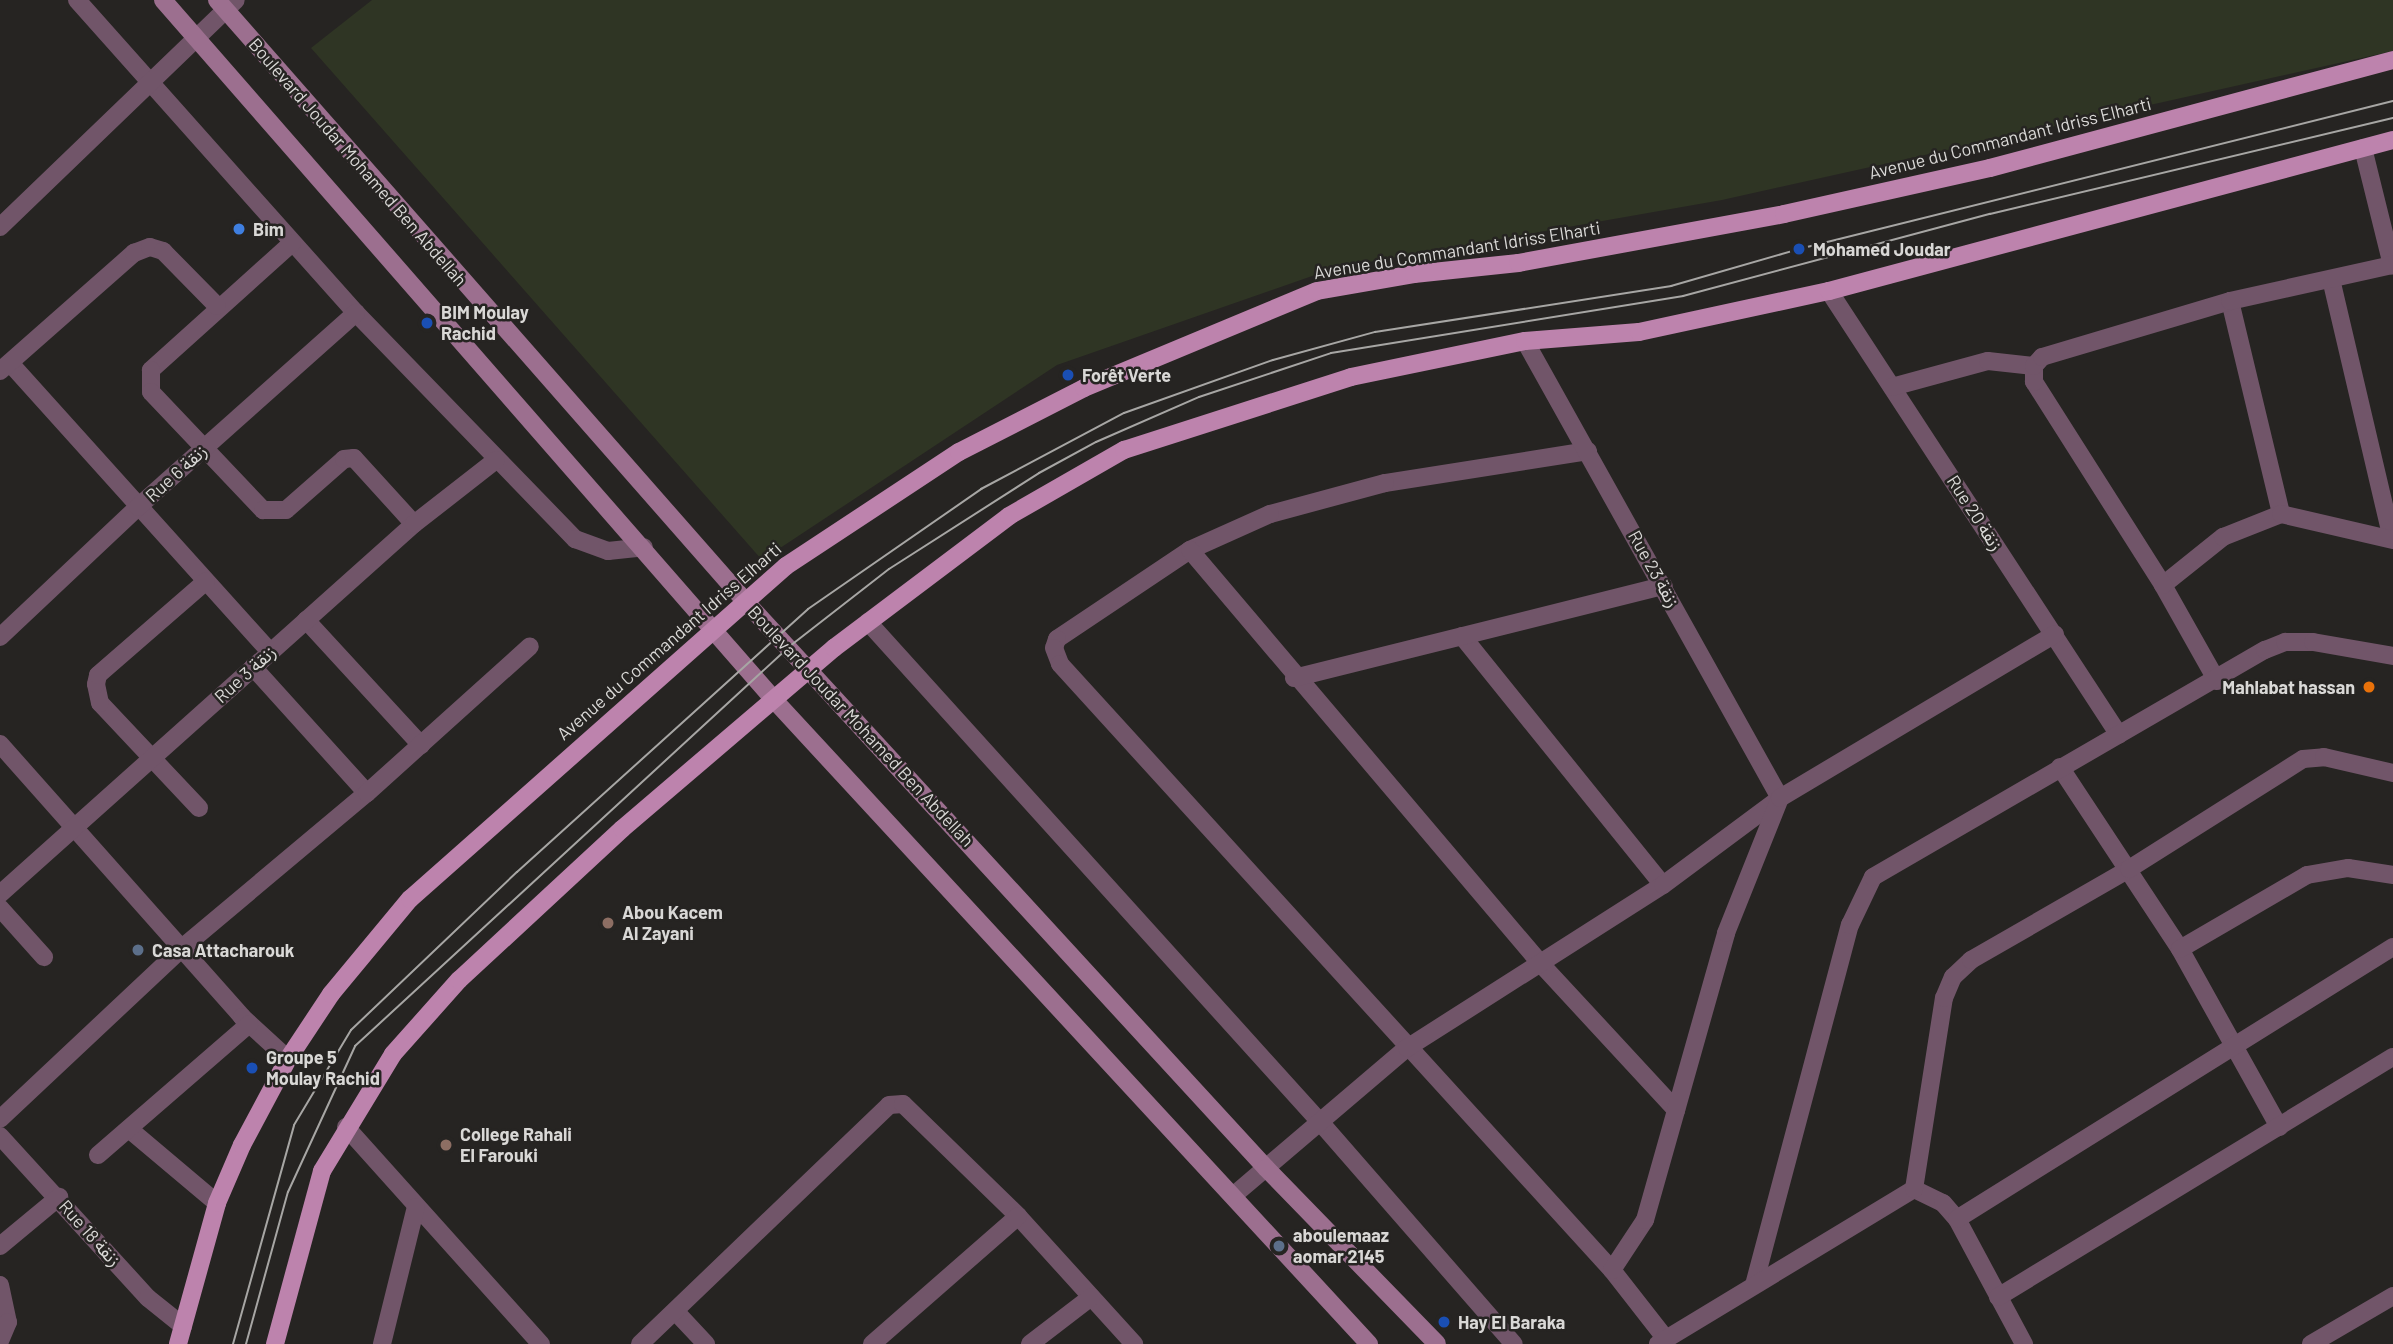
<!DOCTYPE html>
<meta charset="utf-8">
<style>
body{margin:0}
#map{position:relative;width:2393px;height:1344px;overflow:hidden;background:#262422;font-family:Barlow,"Noto Sans Arabic",sans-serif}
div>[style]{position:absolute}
.green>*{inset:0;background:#2f3524}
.minor>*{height:18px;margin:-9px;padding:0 9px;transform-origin:9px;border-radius:9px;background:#715569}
.secondary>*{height:18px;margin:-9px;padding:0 9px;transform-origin:9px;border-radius:9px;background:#9c6f8f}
.primary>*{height:18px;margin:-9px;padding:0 9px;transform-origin:9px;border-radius:9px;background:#bd83ad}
.tram>*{height:2px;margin:-1px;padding:0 1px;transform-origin:1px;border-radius:1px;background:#a7a6a4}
.dots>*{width:19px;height:19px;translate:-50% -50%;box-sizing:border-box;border:4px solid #262422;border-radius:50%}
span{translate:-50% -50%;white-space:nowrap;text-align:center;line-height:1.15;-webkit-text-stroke:5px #262422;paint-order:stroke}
.street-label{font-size:18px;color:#d9d8d6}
.poi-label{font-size:18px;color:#d9d8d6;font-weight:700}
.left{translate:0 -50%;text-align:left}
.right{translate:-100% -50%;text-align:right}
</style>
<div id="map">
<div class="green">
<i style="clip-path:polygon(372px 0,2393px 0,2393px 51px,1722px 200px,1335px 268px,1057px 365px,762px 560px,311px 48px)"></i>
</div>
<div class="minor">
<i style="left:77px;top:0;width:419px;rotate:48.3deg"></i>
<i style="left:356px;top:313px;width:315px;rotate:45.9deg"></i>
<i style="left:575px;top:539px;width:35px;rotate:20deg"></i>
<i style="left:608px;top:551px;width:36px;rotate:-6deg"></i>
<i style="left:2363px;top:148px;width:121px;rotate:76.1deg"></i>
<i style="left:0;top:227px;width:327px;rotate:-43.9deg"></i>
<i style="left:292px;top:243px;width:190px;rotate:138deg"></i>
<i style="left:151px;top:370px;width:22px;rotate:90deg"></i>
<i style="left:151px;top:392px;width:163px;rotate:46.5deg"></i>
<i style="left:263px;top:510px;width:23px"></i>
<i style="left:286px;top:510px;width:77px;rotate:-41.3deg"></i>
<i style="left:344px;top:459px;width:10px;rotate:-6deg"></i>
<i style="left:354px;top:458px;width:89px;rotate:47.7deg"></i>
<i style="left:2331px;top:279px;width:267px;rotate:76.8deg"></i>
<i style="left:1829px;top:291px;width:530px;rotate:56.85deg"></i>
<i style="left:2230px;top:301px;width:219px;rotate:76.5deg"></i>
<i style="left:10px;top:363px;width:389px;rotate:48deg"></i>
<i style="left:0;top:371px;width:179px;rotate:-41.4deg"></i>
<i style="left:134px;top:253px;width:17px;rotate:-21deg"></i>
<i style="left:150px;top:247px;width:14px;rotate:17deg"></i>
<i style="left:163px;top:251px;width:77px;rotate:45.5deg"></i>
<i style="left:1892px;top:387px;width:99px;rotate:-15.2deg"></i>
<i style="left:1988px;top:361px;width:46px;rotate:6.2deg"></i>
<i style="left:1588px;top:451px;width:206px;rotate:171deg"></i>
<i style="left:1385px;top:483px;width:119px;rotate:164.9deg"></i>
<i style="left:1270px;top:514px;width:88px;rotate:155.8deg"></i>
<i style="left:1190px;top:550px;width:160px;rotate:146.2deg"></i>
<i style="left:1057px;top:639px;width:9px;rotate:108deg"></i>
<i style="left:1054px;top:648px;width:17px;rotate:69deg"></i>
<i style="left:1060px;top:664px;width:820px;rotate:47.67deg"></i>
<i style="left:1612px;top:1270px;width:88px;rotate:52deg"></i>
<i style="left:1190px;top:550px;width:543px;rotate:49.71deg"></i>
<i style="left:1541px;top:964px;width:199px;rotate:47.2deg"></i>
<i style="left:2163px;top:585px;width:77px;rotate:-38.7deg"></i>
<i style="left:2223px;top:537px;width:62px;rotate:-21.6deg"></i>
<i style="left:2281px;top:514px;width:115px;rotate:13.1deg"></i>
<i style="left:306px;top:620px;width:170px;rotate:47.4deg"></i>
<i style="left:868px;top:622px;width:675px;rotate:47.88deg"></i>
<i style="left:1321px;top:1123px;width:293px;rotate:48.9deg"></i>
<i style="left:1462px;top:636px;width:320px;rotate:51.1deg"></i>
<i style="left:0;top:637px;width:190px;rotate:-43.3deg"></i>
<i style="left:138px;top:507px;width:292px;rotate:-41.7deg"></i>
<i style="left:253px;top:667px;width:170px;rotate:47.9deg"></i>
<i style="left:1294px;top:678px;width:381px;rotate:-14deg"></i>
<i style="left:2217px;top:681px;width:110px;rotate:-119.4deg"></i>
<i style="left:2163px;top:585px;width:241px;rotate:-122.4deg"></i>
<i style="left:2034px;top:382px;width:16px;rotate:-90deg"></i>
<i style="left:2034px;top:366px;width:12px;rotate:-48deg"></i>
<i style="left:2042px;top:357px;width:196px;rotate:-16.6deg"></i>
<i style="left:2230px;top:301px;width:167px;rotate:-12.5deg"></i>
<i style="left:0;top:744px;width:365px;rotate:48.4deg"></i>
<i style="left:242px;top:1017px;width:62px;rotate:42.4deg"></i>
<i style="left:2060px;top:767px;width:218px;rotate:56.6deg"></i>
<i style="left:2180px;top:949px;width:204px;rotate:60.9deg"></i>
<i style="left:199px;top:808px;width:144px;rotate:-133.3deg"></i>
<i style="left:100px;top:703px;width:19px;rotate:-102deg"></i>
<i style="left:96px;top:684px;width:9px;rotate:-77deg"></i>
<i style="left:98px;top:675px;width:143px;rotate:-41deg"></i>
<i style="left:0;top:894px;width:555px;rotate:-41.79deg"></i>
<i style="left:414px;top:524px;width:104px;rotate:-38deg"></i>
<i style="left:0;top:908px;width:66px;rotate:48.1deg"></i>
<i style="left:2180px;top:949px;width:147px;rotate:-30.2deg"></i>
<i style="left:2307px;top:875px;width:42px;rotate:-9.7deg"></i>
<i style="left:2348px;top:868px;width:46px;rotate:8.8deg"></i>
<i style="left:0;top:1119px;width:250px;rotate:-43.2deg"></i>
<i style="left:182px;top:948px;width:241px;rotate:-40deg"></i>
<i style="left:367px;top:793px;width:219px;rotate:-42deg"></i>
<i style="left:346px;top:1127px;width:292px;rotate:48.1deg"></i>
<i style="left:129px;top:1129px;width:115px;rotate:40.1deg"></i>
<i style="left:0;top:1136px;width:219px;rotate:47.6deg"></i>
<i style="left:148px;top:1298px;width:45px;rotate:38.7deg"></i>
<i style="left:98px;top:1155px;width:200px;rotate:-40.9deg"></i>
<i style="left:1914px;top:1189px;width:32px;rotate:26deg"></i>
<i style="left:1943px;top:1203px;width:21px;rotate:49deg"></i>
<i style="left:1957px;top:1219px;width:142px;rotate:61.8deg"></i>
<i style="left:1234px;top:1195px;width:227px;rotate:-40.4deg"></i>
<i style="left:1407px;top:1048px;width:303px;rotate:-32.5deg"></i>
<i style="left:1663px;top:885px;width:146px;rotate:-36.6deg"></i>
<i style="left:1780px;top:798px;width:523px;rotate:-119.16deg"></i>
<i style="left:1957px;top:1219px;width:514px;rotate:-31.96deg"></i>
<i style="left:0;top:1246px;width:77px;rotate:-39.7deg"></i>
<i style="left:1612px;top:1270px;width:60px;rotate:-56.6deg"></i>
<i style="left:1645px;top:1220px;width:298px;rotate:-74.2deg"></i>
<i style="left:1726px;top:933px;width:145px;rotate:-68.2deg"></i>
<i style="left:1780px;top:798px;width:320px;rotate:-30.8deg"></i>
<i style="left:0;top:1285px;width:38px;rotate:78deg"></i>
<i style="left:8px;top:1322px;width:21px;rotate:113deg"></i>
<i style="left:1754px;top:1285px;width:373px;rotate:-75.1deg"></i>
<i style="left:1850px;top:925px;width:53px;rotate:-64.4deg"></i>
<i style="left:1873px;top:877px;width:453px;rotate:-30.1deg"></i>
<i style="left:2265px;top:650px;width:22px;rotate:-22deg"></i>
<i style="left:2285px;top:642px;width:28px"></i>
<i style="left:2313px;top:642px;width:81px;rotate:9.9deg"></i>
<i style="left:1998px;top:1297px;width:462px;rotate:-31.3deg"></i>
<i style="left:676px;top:1312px;width:44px;rotate:46.8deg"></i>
<i style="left:382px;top:1344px;width:141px;rotate:-76.1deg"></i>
<i style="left:640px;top:1344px;width:345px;rotate:-43.8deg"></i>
<i style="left:889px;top:1105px;width:14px;rotate:-4deg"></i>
<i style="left:903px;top:1104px;width:161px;rotate:44.2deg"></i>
<i style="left:1018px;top:1216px;width:173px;rotate:47.8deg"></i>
<i style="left:872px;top:1344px;width:194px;rotate:-41.2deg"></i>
<i style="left:1030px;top:1344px;width:77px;rotate:-37.6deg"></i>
<i style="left:1658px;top:1344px;width:299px;rotate:-31.2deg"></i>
<i style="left:1914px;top:1189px;width:193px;rotate:-81.1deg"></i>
<i style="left:1944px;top:998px;width:23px;rotate:-67deg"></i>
<i style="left:1953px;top:977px;width:25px;rotate:-43deg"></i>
<i style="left:1971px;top:960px;width:182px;rotate:-29.9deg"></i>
<i style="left:2129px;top:869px;width:206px;rotate:-32.3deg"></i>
<i style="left:2303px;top:759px;width:21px;rotate:-5deg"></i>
<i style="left:2324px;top:757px;width:71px;rotate:13.1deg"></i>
<i style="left:2311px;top:1344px;width:95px;rotate:-30.3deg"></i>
</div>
<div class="secondary">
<i style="left:163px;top:0;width:932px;rotate:48.87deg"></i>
<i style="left:776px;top:702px;width:874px;rotate:47.27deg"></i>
<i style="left:217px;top:0;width:800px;rotate:48.7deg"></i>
<i style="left:745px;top:601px;width:770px;rotate:47.42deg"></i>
<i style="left:1266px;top:1168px;width:245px;rotate:45.8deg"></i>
</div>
<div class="primary">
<i style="left:178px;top:1344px;width:146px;rotate:-74.5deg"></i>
<i style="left:217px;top:1203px;width:63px;rotate:-66.7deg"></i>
<i style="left:242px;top:1145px;width:98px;rotate:-61.9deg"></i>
<i style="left:288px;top:1059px;width:78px;rotate:-56.5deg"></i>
<i style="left:331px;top:994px;width:124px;rotate:-50.3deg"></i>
<i style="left:410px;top:899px;width:502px;rotate:-41.53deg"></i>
<i style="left:786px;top:566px;width:207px;rotate:-33.4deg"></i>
<i style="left:959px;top:452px;width:140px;rotate:-27.1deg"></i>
<i style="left:1084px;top:388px;width:252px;rotate:-22.6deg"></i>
<i style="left:1317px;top:291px;width:98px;rotate:-9.9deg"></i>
<i style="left:1414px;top:274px;width:105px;rotate:-6deg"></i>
<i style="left:1518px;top:263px;width:270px;rotate:-10.4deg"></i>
<i style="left:1784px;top:214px;width:211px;rotate:-12.6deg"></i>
<i style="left:1990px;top:168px;width:417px;rotate:-15deg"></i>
<i style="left:275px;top:1344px;width:179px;rotate:-74.8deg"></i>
<i style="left:322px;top:1171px;width:137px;rotate:-58.7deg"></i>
<i style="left:393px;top:1054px;width:99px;rotate:-48.3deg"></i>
<i style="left:459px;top:980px;width:222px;rotate:-42.8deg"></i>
<i style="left:622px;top:829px;width:279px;rotate:-40.5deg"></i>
<i style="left:834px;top:648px;width:219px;rotate:-37deg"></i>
<i style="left:1009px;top:516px;width:133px;rotate:-29.9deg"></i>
<i style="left:1124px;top:450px;width:238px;rotate:-17.8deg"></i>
<i style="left:1351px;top:377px;width:178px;rotate:-11.7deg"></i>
<i style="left:1525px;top:341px;width:114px;rotate:-4.5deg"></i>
<i style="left:1639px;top:332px;width:194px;rotate:-12.2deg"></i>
<i style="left:1829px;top:291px;width:584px;rotate:-14.99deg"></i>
</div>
<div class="tram">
<i style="left:233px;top:1344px;width:227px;rotate:-74.4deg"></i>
<i style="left:294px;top:1125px;width:111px;rotate:-59deg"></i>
<i style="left:351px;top:1030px;width:229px;rotate:-43.6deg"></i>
<i style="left:517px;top:872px;width:392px;rotate:-42.1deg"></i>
<i style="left:808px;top:609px;width:211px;rotate:-34.7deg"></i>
<i style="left:981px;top:489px;width:162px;rotate:-28deg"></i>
<i style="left:1124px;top:413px;width:158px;rotate:-19.6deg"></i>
<i style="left:1273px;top:360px;width:106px;rotate:-15.4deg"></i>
<i style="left:1375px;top:332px;width:300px;rotate:-8.8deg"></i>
<i style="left:1671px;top:286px;width:133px;rotate:-16.1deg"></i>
<i style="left:1799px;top:249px;width:612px;rotate:-13.99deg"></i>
<i style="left:246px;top:1344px;width:158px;rotate:-74.6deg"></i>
<i style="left:288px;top:1192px;width:161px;rotate:-65.3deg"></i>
<i style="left:355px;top:1046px;width:591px;rotate:-42.6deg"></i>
<i style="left:790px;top:646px;width:125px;rotate:-37.9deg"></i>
<i style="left:889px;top:569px;width:178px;rotate:-32.6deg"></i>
<i style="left:1039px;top:473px;width:65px;rotate:-28.5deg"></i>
<i style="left:1096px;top:442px;width:112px;rotate:-23.6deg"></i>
<i style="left:1199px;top:397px;width:139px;rotate:-18.4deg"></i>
<i style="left:1331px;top:353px;width:357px;rotate:-9.2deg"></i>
<i style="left:1683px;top:296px;width:318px;rotate:-15deg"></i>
<i style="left:1990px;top:214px;width:414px;rotate:-13.4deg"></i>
</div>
<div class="dots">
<i style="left:239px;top:229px;background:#3f7fe0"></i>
<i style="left:1799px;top:249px;background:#1a4fb4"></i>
<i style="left:427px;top:323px;background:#1a4fb4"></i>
<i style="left:1068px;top:375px;background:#1a4fb4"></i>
<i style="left:2369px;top:687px;background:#e8710a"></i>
<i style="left:608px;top:923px;background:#8d6e63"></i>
<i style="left:138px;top:950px;background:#5c6f8a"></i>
<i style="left:252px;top:1068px;background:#1a4fb4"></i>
<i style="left:446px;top:1145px;background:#8d6e63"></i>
<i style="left:1279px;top:1246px;background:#5c6f8a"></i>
<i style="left:1444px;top:1322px;background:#1a4fb4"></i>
</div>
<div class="street-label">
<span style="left:2010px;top:138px;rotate:-14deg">Avenue du Commandant Idriss Elharti</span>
<span style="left:358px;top:162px;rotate:49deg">Boulevard Joudar Mohamed Ben Abdellah</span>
<span style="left:1457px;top:250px;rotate:-9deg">Avenue du Commandant Idriss Elharti</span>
<span style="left:176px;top:473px;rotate:-42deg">Rue 6 زنقة</span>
<span style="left:1975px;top:513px;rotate:57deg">Rue 20 زنقة</span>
<span style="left:1654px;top:569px;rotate:61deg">Rue 23 زنقة</span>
<span style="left:669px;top:641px;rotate:-41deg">Avenue du Commandant Idriss Elharti</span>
<span style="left:245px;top:674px;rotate:-42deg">Rue 3 زنقة</span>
<span style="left:861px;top:726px;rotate:47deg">Boulevard Joudar Mohamed Ben Abdellah</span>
<span style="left:90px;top:1233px;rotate:48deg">Rue 18 زنقة</span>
</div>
<div class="poi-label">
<span class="left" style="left:253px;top:229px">Bim</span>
<span class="left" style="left:1813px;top:249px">Mohamed Joudar</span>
<span class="left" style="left:441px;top:323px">BIM Moulay<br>Rachid</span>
<span class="left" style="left:1082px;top:375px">Forêt Verte</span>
<span class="right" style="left:2355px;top:687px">Mahlabat hassan</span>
<span class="left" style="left:622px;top:923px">Abou Kacem<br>Al Zayani</span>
<span class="left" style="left:152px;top:950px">Casa Attacharouk</span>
<span class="left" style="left:266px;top:1068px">Groupe 5<br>Moulay Rachid</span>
<span class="left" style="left:460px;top:1145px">College Rahali<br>El Farouki</span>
<span class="left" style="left:1293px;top:1246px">aboulemaaz<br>aomar 2145</span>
<span class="left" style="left:1458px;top:1322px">Hay El Baraka</span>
</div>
</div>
